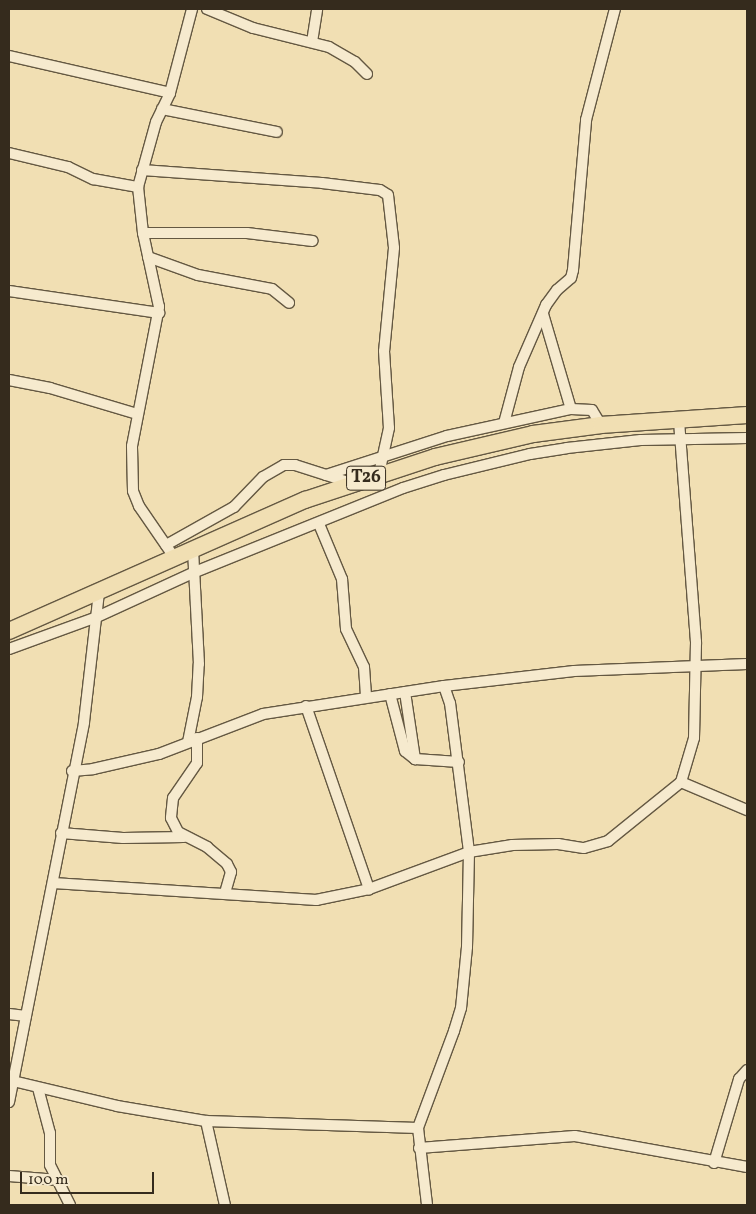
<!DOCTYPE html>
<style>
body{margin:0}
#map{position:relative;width:756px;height:1214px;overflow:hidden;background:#f1dfb3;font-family:Vollkorn,serif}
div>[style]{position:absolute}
.roads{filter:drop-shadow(1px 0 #645842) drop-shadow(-1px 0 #645842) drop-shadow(0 1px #645842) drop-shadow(0 -1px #645842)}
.minor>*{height:10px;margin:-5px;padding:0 5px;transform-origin:5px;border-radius:5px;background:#f6eace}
.trunk>*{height:16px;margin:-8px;padding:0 8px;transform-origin:8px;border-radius:8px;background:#f1dfb3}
span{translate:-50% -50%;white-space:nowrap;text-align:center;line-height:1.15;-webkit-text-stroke:4px #f6eace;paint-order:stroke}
.shield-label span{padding:1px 4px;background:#f6eace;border:1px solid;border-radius:4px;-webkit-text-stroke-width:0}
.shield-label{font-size:18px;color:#352b1d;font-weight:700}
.frame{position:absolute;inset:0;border:10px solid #352b1d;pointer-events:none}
.scale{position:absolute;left:20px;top:1172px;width:134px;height:22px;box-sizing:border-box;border:2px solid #352b1d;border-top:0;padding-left:6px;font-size:15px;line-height:18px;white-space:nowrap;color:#352b1d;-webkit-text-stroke:4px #f6eace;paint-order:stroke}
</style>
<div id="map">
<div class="roads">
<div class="minor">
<i style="left:207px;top:9px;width:50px;rotate:22.4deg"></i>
<i style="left:253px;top:28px;width:78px;rotate:14deg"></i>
<i style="left:329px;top:47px;width:30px;rotate:30deg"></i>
<i style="left:355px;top:62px;width:17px;rotate:45deg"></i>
<i style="left:312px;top:42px;width:33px;rotate:-81deg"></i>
<i style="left:9px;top:56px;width:165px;rotate:12.9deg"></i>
<i style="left:162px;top:109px;width:117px;rotate:11.3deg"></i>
<i style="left:9px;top:153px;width:61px;rotate:13.3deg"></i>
<i style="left:68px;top:167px;width:28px;rotate:26deg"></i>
<i style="left:93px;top:179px;width:46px;rotate:10.1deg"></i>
<i style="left:142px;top:170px;width:180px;rotate:4.1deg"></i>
<i style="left:322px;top:183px;width:58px;rotate:6.9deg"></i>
<i style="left:380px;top:190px;width:9px;rotate:32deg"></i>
<i style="left:388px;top:195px;width:53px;rotate:83.5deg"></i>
<i style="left:394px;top:248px;width:103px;rotate:95.5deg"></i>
<i style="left:384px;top:351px;width:77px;rotate:86.3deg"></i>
<i style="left:389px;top:428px;width:47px;rotate:102.3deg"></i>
<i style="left:143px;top:233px;width:104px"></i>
<i style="left:247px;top:233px;width:66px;rotate:6.9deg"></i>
<i style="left:148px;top:257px;width:53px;rotate:19.8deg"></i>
<i style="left:198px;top:275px;width:75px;rotate:10.7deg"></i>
<i style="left:272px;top:289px;width:22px;rotate:39deg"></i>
<i style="left:9px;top:291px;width:152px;rotate:8.3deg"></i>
<i style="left:543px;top:314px;width:99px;rotate:73.6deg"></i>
<i style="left:9px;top:380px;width:42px;rotate:11deg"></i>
<i style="left:50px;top:388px;width:91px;rotate:16.6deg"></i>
<i style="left:504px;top:423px;width:58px;rotate:-75deg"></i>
<i style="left:519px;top:367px;width:68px;rotate:-66.5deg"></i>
<i style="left:546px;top:305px;width:19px;rotate:-54deg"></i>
<i style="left:557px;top:290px;width:18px;rotate:-41deg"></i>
<i style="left:571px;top:278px;width:8px;rotate:-76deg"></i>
<i style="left:573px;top:270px;width:151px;rotate:-85deg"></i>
<i style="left:586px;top:120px;width:115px;rotate:-75.4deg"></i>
<i style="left:326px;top:475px;width:127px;rotate:-17.9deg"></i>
<i style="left:447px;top:436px;width:127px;rotate:-12.3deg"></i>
<i style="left:571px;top:409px;width:21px;rotate:3deg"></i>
<i style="left:592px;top:410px;width:17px;rotate:59deg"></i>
<i style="left:319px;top:524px;width:60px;rotate:67.3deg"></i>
<i style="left:342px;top:579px;width:50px;rotate:85.4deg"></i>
<i style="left:346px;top:629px;width:42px;rotate:64.7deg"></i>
<i style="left:364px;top:667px;width:30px;rotate:86deg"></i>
<i style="left:166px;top:545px;width:78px;rotate:-29.2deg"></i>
<i style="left:234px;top:507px;width:42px;rotate:-46deg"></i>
<i style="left:263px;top:477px;width:24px;rotate:-30deg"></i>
<i style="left:284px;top:465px;width:11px"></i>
<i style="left:295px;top:465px;width:59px;rotate:17.8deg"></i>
<i style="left:174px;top:557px;width:62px;rotate:-124.5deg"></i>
<i style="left:139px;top:506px;width:16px;rotate:-112deg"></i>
<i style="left:133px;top:491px;width:45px;rotate:-91.3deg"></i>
<i style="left:132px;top:446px;width:142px;rotate:-79deg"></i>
<i style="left:159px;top:307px;width:76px;rotate:-102.2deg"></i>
<i style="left:143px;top:233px;width:46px;rotate:-96.2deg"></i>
<i style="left:138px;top:187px;width:67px;rotate:-74.5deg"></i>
<i style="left:156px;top:122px;width:32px;rotate:-64deg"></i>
<i style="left:170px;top:93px;width:87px;rotate:-75.3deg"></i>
<i style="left:9px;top:649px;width:94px;rotate:-20deg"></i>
<i style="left:97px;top:617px;width:108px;rotate:-24.7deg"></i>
<i style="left:195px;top:572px;width:224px;rotate:-22deg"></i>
<i style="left:403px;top:488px;width:43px;rotate:-17.6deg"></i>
<i style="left:444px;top:475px;width:89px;rotate:-13.7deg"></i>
<i style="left:530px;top:454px;width:37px;rotate:-9deg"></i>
<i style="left:567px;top:448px;width:74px;rotate:-6.2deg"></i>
<i style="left:641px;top:440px;width:106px;rotate:-1.1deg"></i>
<i style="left:444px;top:686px;width:131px;rotate:-6.6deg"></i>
<i style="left:574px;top:671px;width:173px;rotate:-2.3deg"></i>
<i style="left:405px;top:692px;width:68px;rotate:81.5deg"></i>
<i style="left:390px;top:694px;width:59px;rotate:75.3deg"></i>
<i style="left:405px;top:751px;width:13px;rotate:39deg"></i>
<i style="left:415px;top:759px;width:44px;rotate:3.9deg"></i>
<i style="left:306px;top:706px;width:194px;rotate:71deg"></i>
<i style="left:197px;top:738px;width:25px;rotate:90deg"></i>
<i style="left:197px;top:763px;width:42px;rotate:124.4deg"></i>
<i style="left:173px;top:798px;width:20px;rotate:96deg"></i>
<i style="left:171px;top:818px;width:16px;rotate:63deg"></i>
<i style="left:178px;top:832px;width:33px;rotate:27deg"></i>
<i style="left:207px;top:847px;width:26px;rotate:40deg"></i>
<i style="left:227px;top:864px;width:9px;rotate:63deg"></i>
<i style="left:231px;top:872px;width:22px;rotate:106deg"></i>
<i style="left:188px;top:742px;width:46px;rotate:-78.7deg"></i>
<i style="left:197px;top:697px;width:33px;rotate:-87deg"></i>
<i style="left:199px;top:664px;width:116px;rotate:-93deg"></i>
<i style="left:72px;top:771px;width:21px;rotate:-5deg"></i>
<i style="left:93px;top:769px;width:68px;rotate:-12.8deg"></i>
<i style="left:159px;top:754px;width:111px;rotate:-21deg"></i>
<i style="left:263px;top:714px;width:183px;rotate:-8.8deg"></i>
<i style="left:444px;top:686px;width:18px;rotate:71deg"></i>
<i style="left:450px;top:703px;width:150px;rotate:82.7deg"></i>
<i style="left:469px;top:852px;width:95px;rotate:91.2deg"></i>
<i style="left:467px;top:947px;width:61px;rotate:95.6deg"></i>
<i style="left:461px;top:1008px;width:24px;rotate:107deg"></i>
<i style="left:454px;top:1031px;width:103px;rotate:110.4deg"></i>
<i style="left:418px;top:1128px;width:78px;rotate:83.3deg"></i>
<i style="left:681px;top:782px;width:72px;rotate:23deg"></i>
<i style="left:61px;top:833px;width:62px;rotate:4.6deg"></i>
<i style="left:123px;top:838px;width:61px;rotate:-0.9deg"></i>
<i style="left:53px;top:883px;width:264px;rotate:3.7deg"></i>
<i style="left:316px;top:900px;width:54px;rotate:-11.7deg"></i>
<i style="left:369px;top:889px;width:107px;rotate:-20.3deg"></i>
<i style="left:469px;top:852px;width:44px;rotate:-9.2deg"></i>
<i style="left:512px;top:845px;width:46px;rotate:-1.2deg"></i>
<i style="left:558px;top:844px;width:26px;rotate:9deg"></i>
<i style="left:584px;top:848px;width:25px;rotate:-16deg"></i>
<i style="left:608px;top:841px;width:94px;rotate:-38.9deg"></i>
<i style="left:681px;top:782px;width:46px;rotate:-73.5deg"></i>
<i style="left:694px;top:738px;width:96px;rotate:-88.8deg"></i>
<i style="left:696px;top:642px;width:224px;rotate:-94.4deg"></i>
<i style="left:9px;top:1014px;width:17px;rotate:7deg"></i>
<i style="left:13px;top:1081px;width:107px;rotate:13.5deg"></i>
<i style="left:117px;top:1106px;width:90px;rotate:9.6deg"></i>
<i style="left:206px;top:1121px;width:212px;rotate:1.9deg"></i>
<i style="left:38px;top:1088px;width:47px;rotate:75.1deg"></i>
<i style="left:50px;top:1133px;width:32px;rotate:90deg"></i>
<i style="left:50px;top:1165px;width:45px;rotate:63.4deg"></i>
<i style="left:9px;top:1102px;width:387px;rotate:-78.8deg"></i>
<i style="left:84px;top:722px;width:131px;rotate:-83.4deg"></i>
<i style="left:206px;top:1121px;width:86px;rotate:77.3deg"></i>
<i style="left:419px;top:1148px;width:156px;rotate:-4.4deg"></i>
<i style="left:575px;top:1136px;width:175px;rotate:10.2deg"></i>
<i style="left:714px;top:1163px;width:88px;rotate:-73.4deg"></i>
<i style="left:739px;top:1079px;width:12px;rotate:-48deg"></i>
<i style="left:9px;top:1176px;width:49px;rotate:4.7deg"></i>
</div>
<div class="trunk">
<i style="left:9px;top:631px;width:324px;rotate:-23.9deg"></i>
<i style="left:305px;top:500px;width:137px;rotate:-18.3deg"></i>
<i style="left:435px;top:457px;width:101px;rotate:-13.2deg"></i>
<i style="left:533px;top:434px;width:69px;rotate:-7.5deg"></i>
<i style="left:601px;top:425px;width:146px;rotate:-3.9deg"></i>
</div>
</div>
<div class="shield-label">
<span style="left:366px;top:478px">T26</span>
</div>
<div class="frame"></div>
<div class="scale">100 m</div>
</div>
